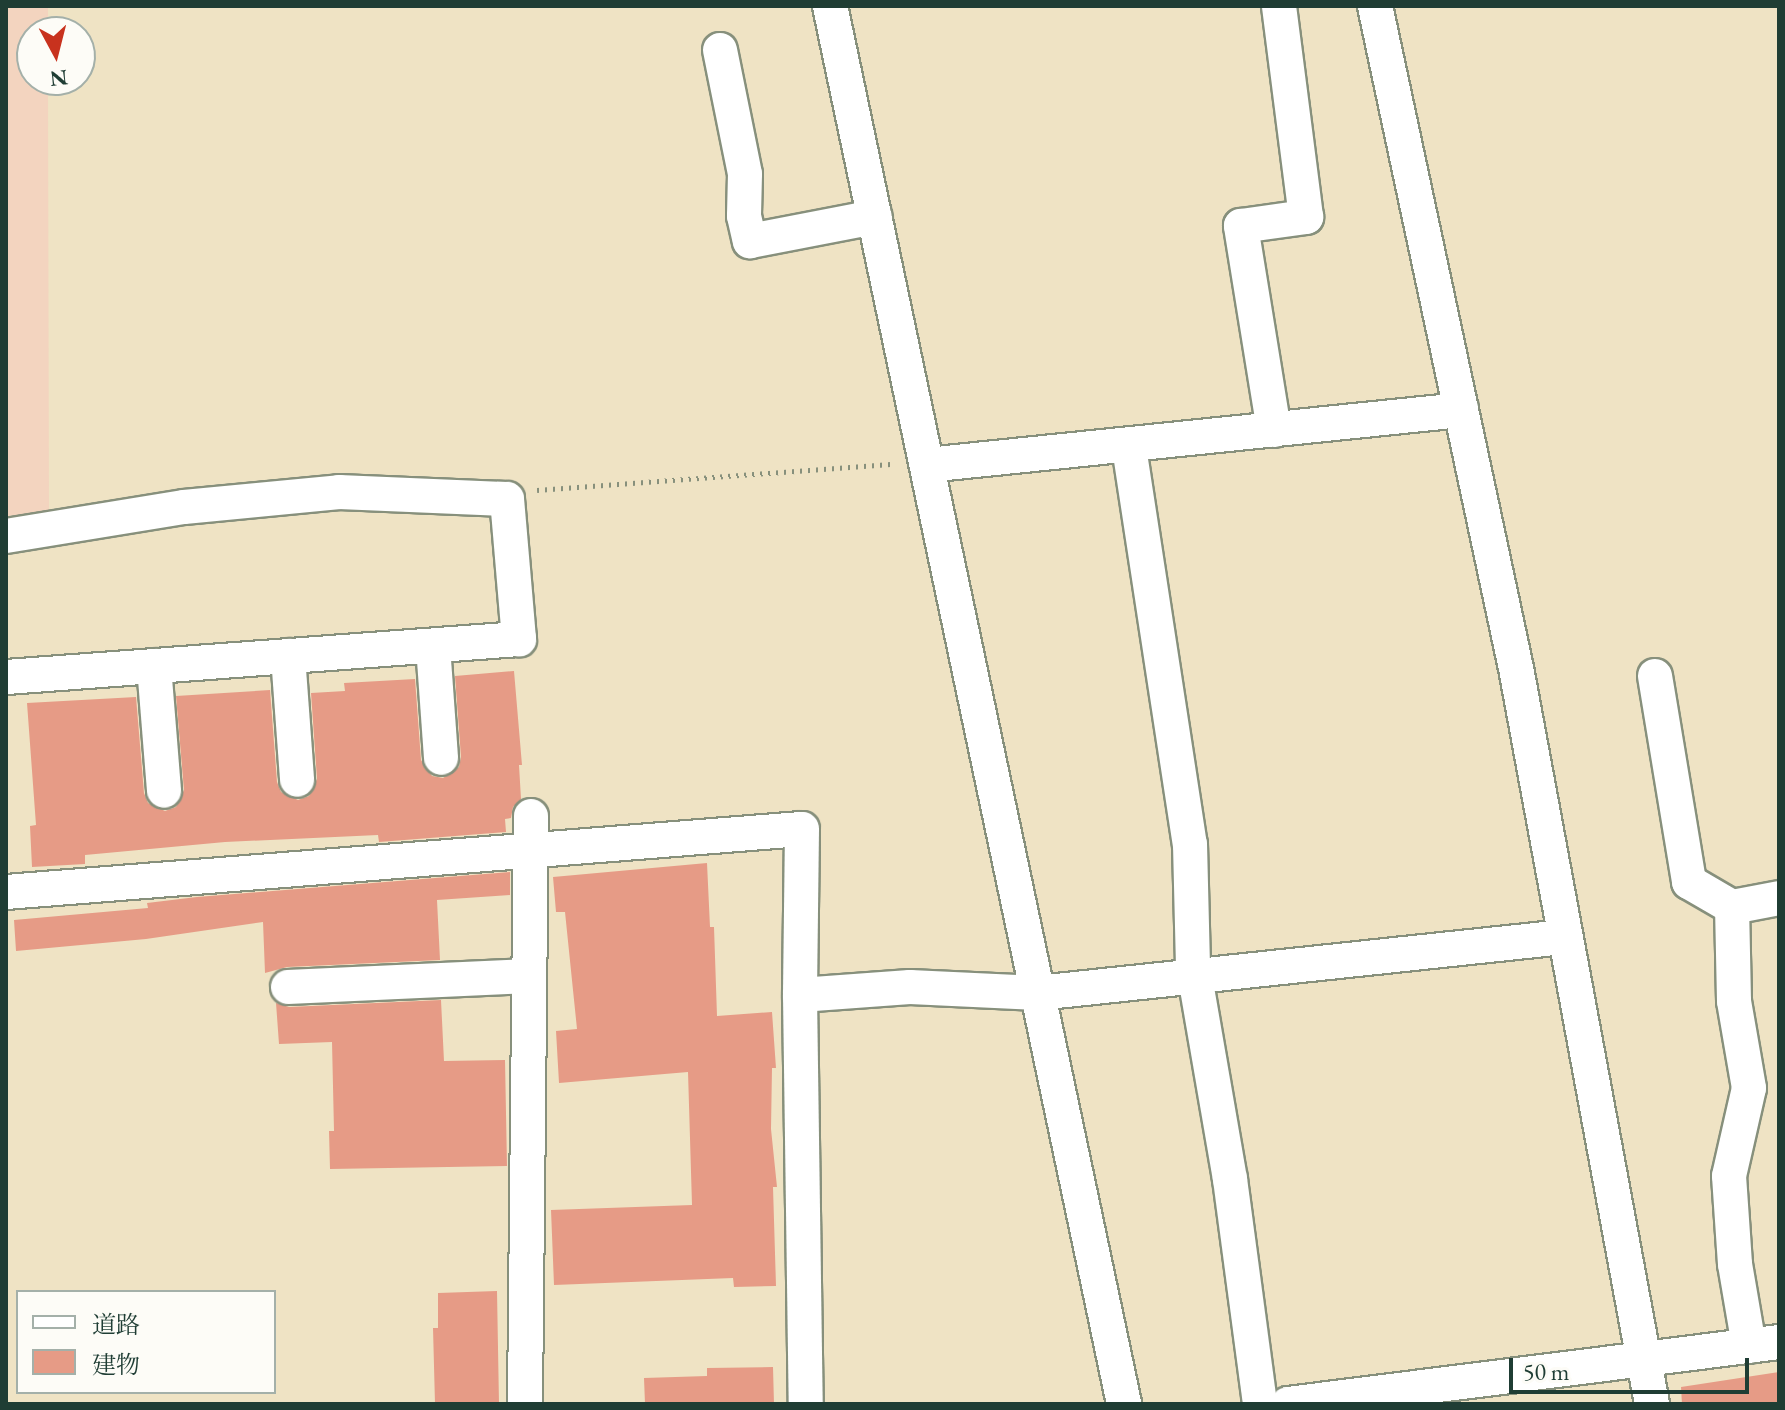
<!DOCTYPE html>
<meta charset="utf-8">
<style>
body{margin:0}
#map{position:relative;width:1785px;height:1410px;overflow:hidden;background:#efe3c4;font-family:"EB Garamond","Noto Serif JP",serif}
div>[style]{position:absolute}
.built>*{inset:0;background:#f3d4bf}
.building>*{inset:0;background:#e69b86}
.path>*{height:5px;margin-top:-2.5px;transform-origin:0;background:repeating-linear-gradient(90deg,#87907c 0 2px,transparent 0 8px)}
.roads{filter:drop-shadow(2px 0 #87907c) drop-shadow(-2px 0 #87907c) drop-shadow(0 2px #87907c) drop-shadow(0 -2px #87907c)}
.minor>*{height:34px;margin:-17px;padding:0 17px;transform-origin:17px;border-radius:17px;background:#fff}
span{translate:-50% -50%;white-space:nowrap;text-align:center;line-height:1.15;-webkit-text-stroke:8px #fdfcf7;paint-order:stroke}
.frame{position:absolute;inset:0;border:8px solid #1f3d34;pointer-events:none}
.legend{position:absolute;left:16px;top:1290px;width:260px;height:104px;box-sizing:border-box;background:#fdfcf7;border:2px solid #a4b0a9;margin:0;padding:10px 14px;list-style:none;font-size:24px;color:#1f3d34}
.legend li{display:flex;align-items:center;gap:16px;height:40px}
.legend b{width:40px;border:2px solid #a4b0a9}
.north{position:absolute;left:16px;top:16px;width:80px;height:80px;box-sizing:border-box;background:#fdfcf7;border:2px solid #a4b0a9;border-radius:50%;rotate:173deg;font-size:22px;font-weight:700;line-height:32px;text-align:center;color:#1f3d34}
.north::after{content:'';display:block;margin:auto;width:28px;height:36px;background:#c8321e;clip-path:polygon(50% 0,100% 100%,50% 72%,0 100%)}
.scale{position:absolute;left:1509px;top:1358px;width:240px;height:36px;box-sizing:border-box;border:4px solid #1f3d34;border-top:0;padding-left:10px;font-size:24px;line-height:28px;white-space:nowrap;color:#1f3d34;-webkit-text-stroke:6px #fdfcf7;paint-order:stroke}
</style>
<div id="map">
<div class="built">
<i style="clip-path:polygon(6px 6px,48px 6px,48px 32px,32px 32px,32px 80px,48px 80px,49px 513px,6px 516px)"></i>
</div>
<div class="building">
<i style="clip-path:polygon(514px 671px,522px 765px,519px 765px,521px 799px,513px 807px,511px 818px,505px 819px,506px 832px,379px 842px,378px 835px,225px 842px,85px 855px,85px 864px,32px 867px,30px 826px,36px 825px,27px 703px,136px 697px,144px 793px,148px 803px,165px 811px,176px 807px,184px 790px,176px 696px,270px 690px,277px 782px,281px 792px,298px 800px,309px 796px,317px 779px,311px 693px,345px 691px,344px 683px,415px 679px,421px 760px,432px 776px,443px 778px,459px 767px,461px 757px,455px 676px)"></i>
<i style="clip-path:polygon(707px 863px,710px 927px,714px 927px,717px 1016px,772px 1012px,776px 1068px,772px 1068px,771px 1129px,777px 1187px,773px 1187px,776px 1286px,734px 1287px,733px 1278px,554px 1285px,551px 1210px,692px 1205px,688px 1072px,559px 1083px,556px 1031px,577px 1029px,565px 912px,556px 912px,553px 877px)"></i>
<i style="clip-path:polygon(510px 872px,510px 895px,437px 900px,440px 960px,287px 967px,265px 973px,263px 922px,146px 939px,16px 951px,14px 920px,148px 908px,147px 903px,197px 897px)"></i>
<i style="clip-path:polygon(441px 1000px,444px 1061px,505px 1060px,507px 1166px,330px 1169px,329px 1131px,334px 1131px,332px 1042px,279px 1044px,276px 1003px,289px 1007px)"></i>
<i style="clip-path:polygon(497px 1291px,499px 1404px,435px 1404px,433px 1328px,438px 1328px,438px 1293px)"></i>
<i style="clip-path:polygon(773px 1367px,774px 1404px,645px 1404px,644px 1378px,707px 1376px,707px 1368px)"></i>
<i style="clip-path:polygon(1779px 1372px,1779px 1404px,1682px 1404px,1681px 1387px)"></i>
</div>
<div class="path">
<i style="left:537px;top:490px;width:358px;rotate:-4.2deg"></i>
</div>
<div class="roads">
<div class="minor">
<i style="left:830px;top:6px;width:1429px;rotate:78.12deg"></i>
<i style="left:1375px;top:6px;width:677px;rotate:77.98deg"></i>
<i style="left:1516px;top:668px;width:748px;rotate:79.53deg"></i>
<i style="left:720px;top:50px;width:126px;rotate:78.6deg"></i>
<i style="left:745px;top:174px;width:42px;rotate:91.4deg"></i>
<i style="left:744px;top:216px;width:26px;rotate:77deg"></i>
<i style="left:750px;top:241px;width:127px;rotate:-10.9deg"></i>
<i style="left:1274px;top:430px;width:207px;rotate:-99.2deg"></i>
<i style="left:1241px;top:226px;width:66px;rotate:-7.9deg"></i>
<i style="left:1306px;top:217px;width:213px;rotate:-97.3deg"></i>
<i style="left:1129px;top:447px;width:402px;rotate:81.3deg"></i>
<i style="left:1190px;top:844px;width:121px;rotate:88.6deg"></i>
<i style="left:1193px;top:965px;width:217px;rotate:80.2deg"></i>
<i style="left:1230px;top:1179px;width:227px;rotate:82.4deg"></i>
<i style="left:927px;top:465px;width:537px;rotate:-5.88deg"></i>
<i style="left:6px;top:536px;width:180px;rotate:-9.3deg"></i>
<i style="left:184px;top:507px;width:156px;rotate:-5.5deg"></i>
<i style="left:339px;top:492px;width:168px;rotate:2.4deg"></i>
<i style="left:507px;top:499px;width:141px;rotate:85.1deg"></i>
<i style="left:519px;top:639px;width:514px;rotate:175.76deg"></i>
<i style="left:433px;top:646px;width:112px;rotate:85.9deg"></i>
<i style="left:288px;top:656px;width:124px;rotate:85.8deg"></i>
<i style="left:154px;top:666px;width:125px;rotate:85.4deg"></i>
<i style="left:1655px;top:676px;width:209px;rotate:80.6deg"></i>
<i style="left:1689px;top:882px;width:50px;rotate:30.2deg"></i>
<i style="left:6px;top:892px;width:798px;rotate:-4.53deg"></i>
<i style="left:802px;top:829px;width:166px;rotate:90.7deg"></i>
<i style="left:800px;top:995px;width:110px;rotate:-4.2deg"></i>
<i style="left:910px;top:987px;width:128px;rotate:2.7deg"></i>
<i style="left:1038px;top:993px;width:529px;rotate:-6.08deg"></i>
<i style="left:288px;top:987px;width:241px;rotate:-2.6deg"></i>
<i style="left:800px;top:995px;width:409px;rotate:89.2deg"></i>
<i style="left:1749px;top:1346px;width:83px;rotate:-99.7deg"></i>
<i style="left:1735px;top:1264px;width:88px;rotate:-93.9deg"></i>
<i style="left:1729px;top:1176px;width:90px;rotate:-77.2deg"></i>
<i style="left:1749px;top:1088px;width:88px;rotate:-99.8deg"></i>
<i style="left:1734px;top:1001px;width:94px;rotate:-91.2deg"></i>
<i style="left:1732px;top:907px;width:48px;rotate:-10.8deg"></i>
<i style="left:525px;top:1404px;width:588px;rotate:-89.42deg"></i>
<i style="left:1288px;top:1404px;width:495px;rotate:-7.2deg"></i>
</div>
</div>
<div class="frame"></div>
<ul class="legend">
<li><b style="height:10px;background:#fff"></b>道路</li>
<li><b style="height:22px;background:#e69b86"></b>建物</li>
</ul>
<div class="north">N</div>
<div class="scale">50 m</div>
</div>
